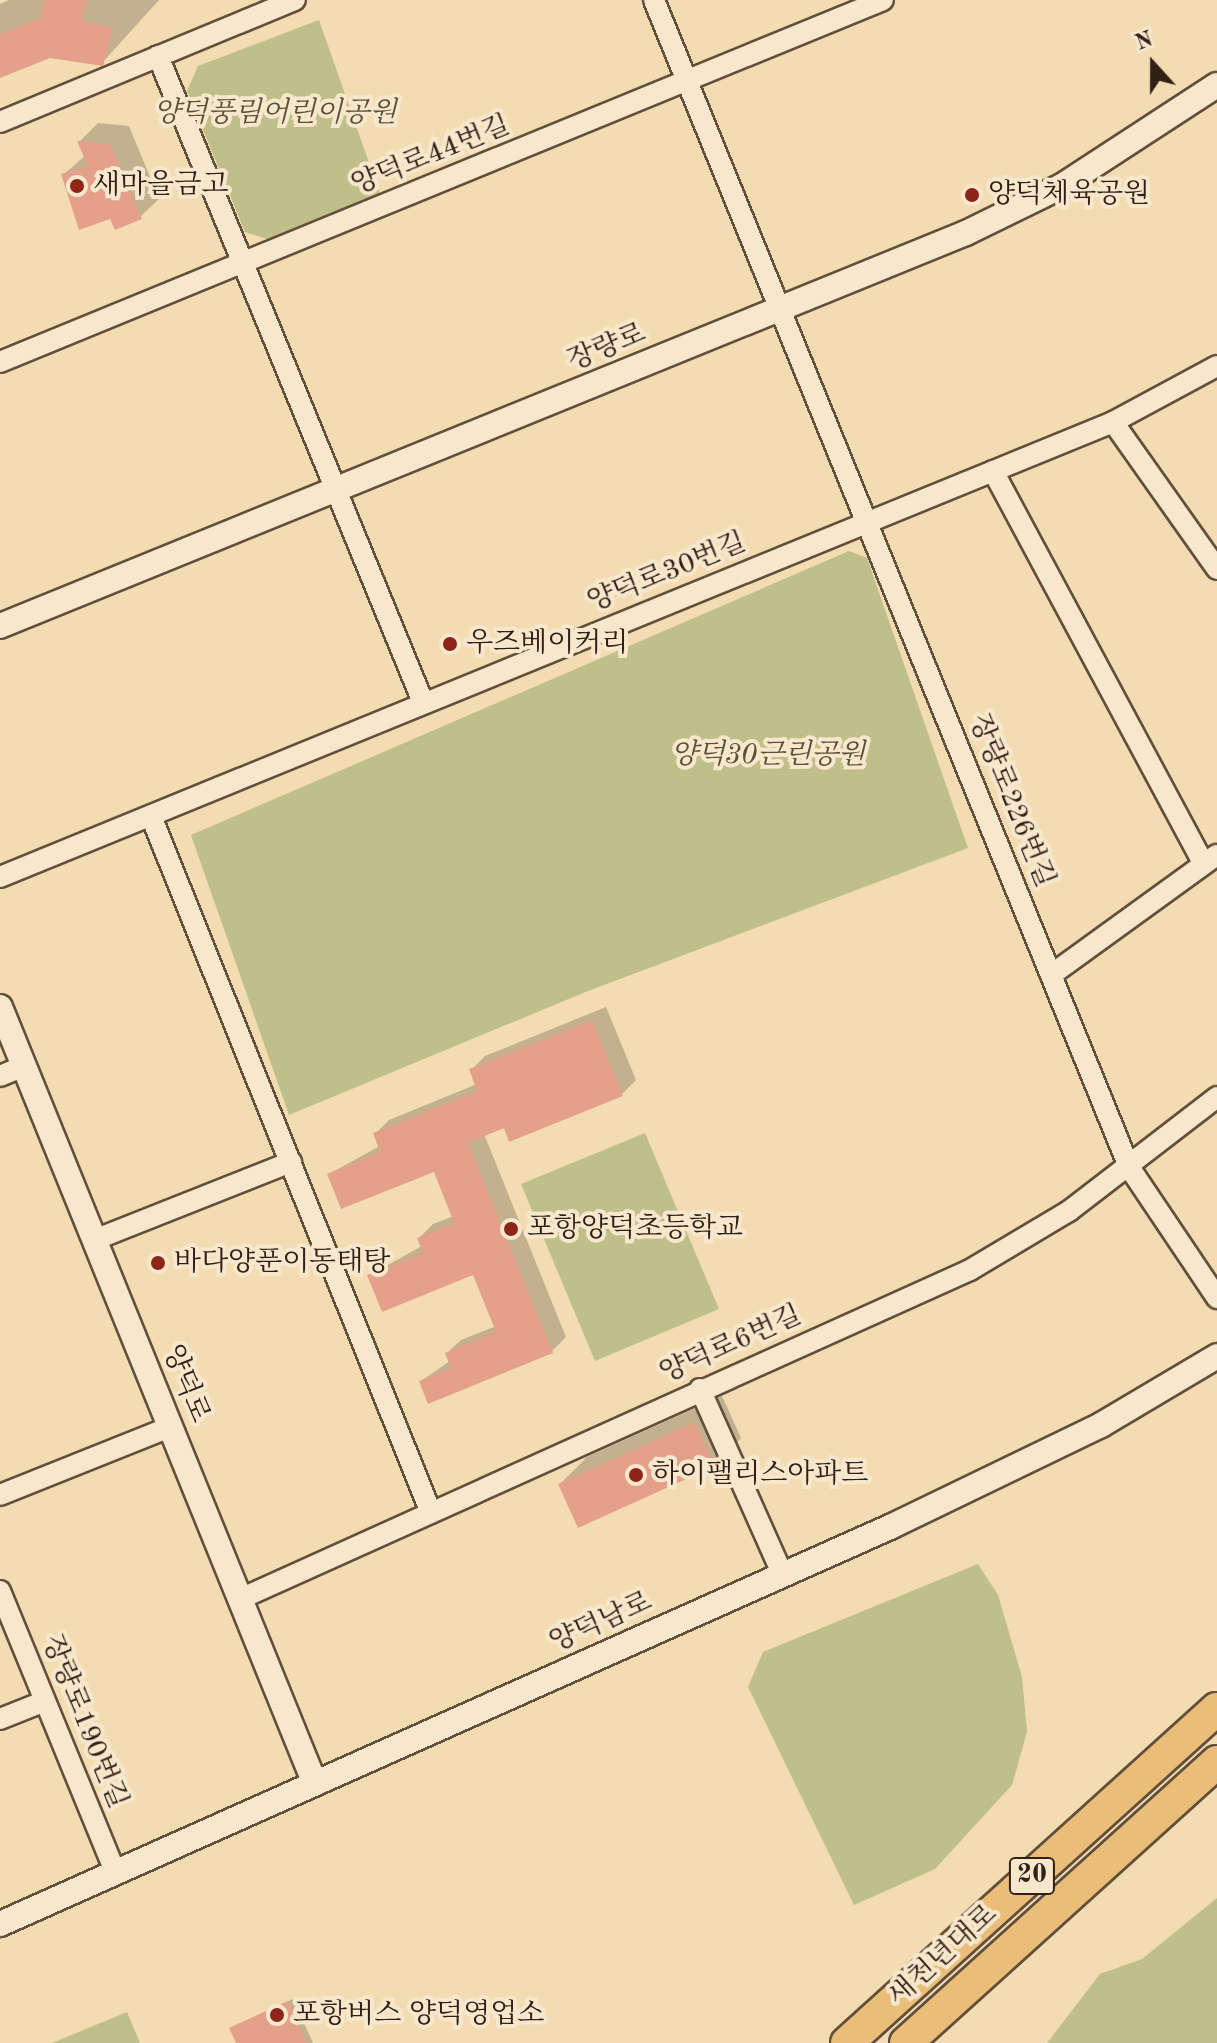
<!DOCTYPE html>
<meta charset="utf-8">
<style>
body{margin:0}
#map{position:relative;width:1217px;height:2043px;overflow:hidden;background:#f3dcb2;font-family:"Old Standard TT","Noto Serif KR",serif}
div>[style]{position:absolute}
.green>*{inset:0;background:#bfbf89}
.shadow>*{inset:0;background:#0003}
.building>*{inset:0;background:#e5a08c}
.roads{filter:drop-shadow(2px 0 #624f3c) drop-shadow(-2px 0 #624f3c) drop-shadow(0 2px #624f3c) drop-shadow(0 -2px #624f3c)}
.minor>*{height:20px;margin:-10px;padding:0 10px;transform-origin:10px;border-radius:10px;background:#f7e8cd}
.tertiary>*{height:24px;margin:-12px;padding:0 12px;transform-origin:12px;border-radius:12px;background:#f7e8cd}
.primary>*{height:32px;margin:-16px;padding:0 16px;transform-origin:16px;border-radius:16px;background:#eabe79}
.dots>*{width:22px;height:22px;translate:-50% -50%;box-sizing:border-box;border:4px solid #f7e8cd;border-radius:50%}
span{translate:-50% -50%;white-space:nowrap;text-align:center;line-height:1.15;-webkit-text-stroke:8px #f7e8cd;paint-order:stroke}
.shield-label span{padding:2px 6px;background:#f7e8cd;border:2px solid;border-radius:6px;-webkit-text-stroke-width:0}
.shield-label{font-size:26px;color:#312015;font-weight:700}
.park-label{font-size:28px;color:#5c5038;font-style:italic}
.street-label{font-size:28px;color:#312015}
.poi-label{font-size:28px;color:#312015}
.left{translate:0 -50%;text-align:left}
.north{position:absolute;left:1113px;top:24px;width:80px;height:80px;-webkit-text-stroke:6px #f7e8cd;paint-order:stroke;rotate:339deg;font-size:22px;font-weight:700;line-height:32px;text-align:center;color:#312015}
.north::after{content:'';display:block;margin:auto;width:28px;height:36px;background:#312015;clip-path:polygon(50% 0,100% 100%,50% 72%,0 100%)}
</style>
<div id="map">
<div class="green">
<i style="clip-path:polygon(319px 20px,380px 194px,267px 239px,245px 232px,187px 91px,198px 66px)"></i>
<i style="clip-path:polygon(849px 551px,867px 558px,968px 848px,588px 991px,289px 1115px,191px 835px)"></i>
<i style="clip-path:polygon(645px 1133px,719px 1309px,595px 1361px,521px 1184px)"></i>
<i style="clip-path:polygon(978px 1564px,998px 1595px,1022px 1677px,1027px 1732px,1012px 1785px,935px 1869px,854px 1905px,748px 1687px,763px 1652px)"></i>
<i style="clip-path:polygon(1217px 1898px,1217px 2043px,1047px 2043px,1100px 1974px,1142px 1959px)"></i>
<i style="clip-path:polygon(127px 2012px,140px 2043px,52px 2043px)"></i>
</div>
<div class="shadow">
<i style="clip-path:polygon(9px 0,159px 0,102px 63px,49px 56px,0 76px,0 4px)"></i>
<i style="clip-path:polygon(98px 123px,129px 126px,159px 199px,140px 217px,111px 217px,63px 175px,86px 155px,80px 141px)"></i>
<i style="clip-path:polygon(606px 1007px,636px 1080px,622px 1094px,484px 1134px,566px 1337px,552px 1351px,421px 1381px,450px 1361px,447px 1353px,461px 1340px,496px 1326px,475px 1272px,370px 1275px,422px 1246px,419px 1238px,433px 1224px,454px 1216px,435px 1169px,329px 1174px,380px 1146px,375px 1134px,389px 1120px,477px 1084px,471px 1070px,485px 1056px)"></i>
<i style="clip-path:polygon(722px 1396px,741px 1438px,714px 1465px,560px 1484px,587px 1457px)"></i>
<i style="clip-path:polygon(293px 1999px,313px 2043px,238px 2043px,236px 2025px)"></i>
</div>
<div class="building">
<i style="clip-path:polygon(45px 0,87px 0,82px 20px,113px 28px,103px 66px,50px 58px,0 78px,0 34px,40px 18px)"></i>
<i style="clip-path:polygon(77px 141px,110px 144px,142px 219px,115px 230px,110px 219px,79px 230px,61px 174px,88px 166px)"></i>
<i style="clip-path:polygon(592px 1020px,623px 1096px,509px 1142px,504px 1128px,468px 1143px,553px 1353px,428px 1404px,419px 1381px,451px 1368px,445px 1353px,496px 1332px,473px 1275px,382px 1312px,367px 1275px,423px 1253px,417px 1238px,454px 1223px,434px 1172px,341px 1209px,327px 1174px,380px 1152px,373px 1133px,477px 1091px,469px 1069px)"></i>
<i style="clip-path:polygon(695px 1422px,715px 1466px,578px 1528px,558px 1484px)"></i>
<i style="clip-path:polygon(288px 2001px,307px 2043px,236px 2043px,229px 2028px)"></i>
</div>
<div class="roads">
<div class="minor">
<i style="left:654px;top:0;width:1260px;rotate:67.85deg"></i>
<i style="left:1129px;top:1167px;width:158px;rotate:56.1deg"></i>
<i style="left:158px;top:56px;width:698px;rotate:67.7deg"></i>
<i style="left:0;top:122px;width:319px;rotate:-22.5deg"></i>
<i style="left:0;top:362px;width:954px;rotate:-22.29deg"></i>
<i style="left:1113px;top:422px;width:180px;rotate:54.7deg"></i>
<i style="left:993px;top:471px;width:446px;rotate:61.8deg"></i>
<i style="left:151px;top:816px;width:751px;rotate:68.11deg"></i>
<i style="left:0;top:877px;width:1202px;rotate:-22.23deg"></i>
<i style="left:1113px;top:422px;width:118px;rotate:-28.3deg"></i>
<i style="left:1051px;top:975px;width:205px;rotate:-35.9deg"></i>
<i style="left:0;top:1076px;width:26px;rotate:-23deg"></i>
<i style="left:94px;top:1240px;width:212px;rotate:-21.6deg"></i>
<i style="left:700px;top:1389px;width:201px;rotate:66deg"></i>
<i style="left:0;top:1495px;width:183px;rotate:-21.8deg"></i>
<i style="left:0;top:1591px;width:306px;rotate:67.7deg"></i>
<i style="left:240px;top:1599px;width:801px;rotate:-24.26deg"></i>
<i style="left:970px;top:1270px;width:115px;rotate:-30.8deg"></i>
<i style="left:1069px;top:1211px;width:187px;rotate:-37.6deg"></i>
<i style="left:0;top:1719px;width:48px;rotate:-21.8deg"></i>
</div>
<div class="tertiary">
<i style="left:0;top:626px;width:1043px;rotate:-22.14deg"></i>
<i style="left:966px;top:233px;width:107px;rotate:-26.1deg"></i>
<i style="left:1062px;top:186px;width:185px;rotate:-33.1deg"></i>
<i style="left:0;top:1007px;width:838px;rotate:67.93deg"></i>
<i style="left:0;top:1924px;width:975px;rotate:-24.04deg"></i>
<i style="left:890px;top:1527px;width:234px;rotate:-25.8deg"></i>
<i style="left:1101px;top:1425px;width:135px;rotate:-30.7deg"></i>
</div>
<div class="primary">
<i style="left:847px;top:2043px;width:498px;rotate:-42.1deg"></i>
<i style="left:906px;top:2043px;width:419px;rotate:-42.1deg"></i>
</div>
</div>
<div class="dots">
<i style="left:77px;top:186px;background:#8f2418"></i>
<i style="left:972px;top:195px;background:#8f2418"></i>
<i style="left:450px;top:644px;background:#8f2418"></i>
<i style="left:511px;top:1229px;background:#8f2418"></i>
<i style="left:158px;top:1263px;background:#8f2418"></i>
<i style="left:636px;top:1475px;background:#8f2418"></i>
<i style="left:277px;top:2015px;background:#8f2418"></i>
</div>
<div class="shield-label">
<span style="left:1032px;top:1876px">20</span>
</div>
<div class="park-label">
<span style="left:275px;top:114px">양덕풍림어린이공원</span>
<span style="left:768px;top:756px">양덕30근린공원</span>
</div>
<div class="street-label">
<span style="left:431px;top:156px;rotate:-22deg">양덕로44번길</span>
<span style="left:607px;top:348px;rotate:-22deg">장량로</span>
<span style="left:667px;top:573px;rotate:-22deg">양덕로30번길</span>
<span style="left:1011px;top:801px;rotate:68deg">장량로226번길</span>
<span style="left:731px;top:1345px;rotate:-24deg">양덕로6번길</span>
<span style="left:185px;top:1384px;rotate:68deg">양덕로</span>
<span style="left:601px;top:1623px;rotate:-24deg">양덕남로</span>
<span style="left:84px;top:1722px;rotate:68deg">장량로190번길</span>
<span style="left:943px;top:1956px;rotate:-42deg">새천년대로</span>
</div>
<div class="poi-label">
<span class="left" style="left:93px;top:186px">새마을금고</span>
<span class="left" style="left:988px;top:195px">양덕체육공원</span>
<span class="left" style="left:466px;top:644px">우즈베이커리</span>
<span class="left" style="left:527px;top:1229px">포항양덕초등학교</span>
<span class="left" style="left:174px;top:1263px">바다양푼이동태탕</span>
<span class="left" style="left:652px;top:1475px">하이팰리스아파트</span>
<span class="left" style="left:293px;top:2015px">포항버스 양덕영업소</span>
</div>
<div class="north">N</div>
</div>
